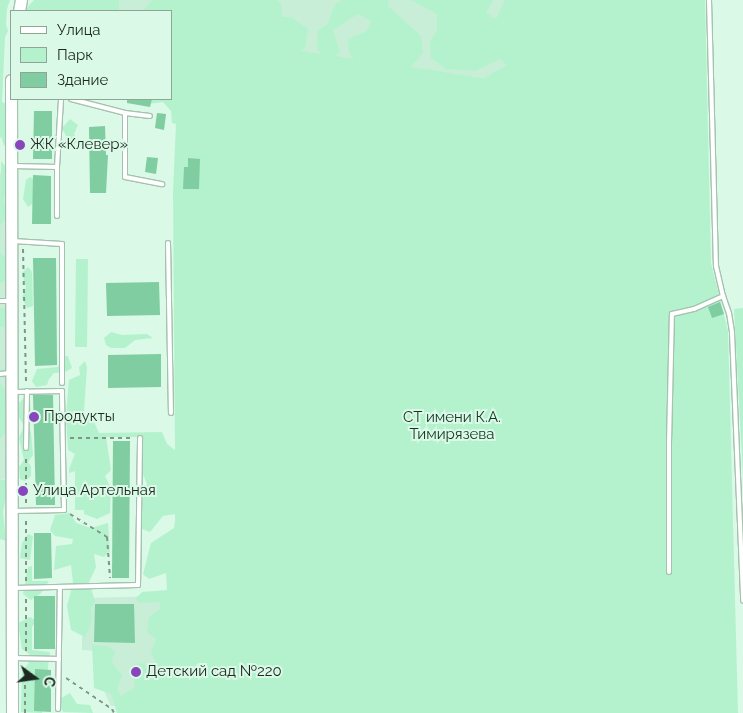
<!DOCTYPE html>
<meta charset="utf-8">
<style>
body{margin:0}
#map{position:relative;width:743px;height:713px;overflow:hidden;background:#daf9e6;font-family:Raleway,sans-serif}
div>[style]{position:absolute}
.built>*{inset:0;background:#c8eed7}
.green>*{inset:0;background:#b4f2cd}
.building>*{inset:0;background:#80cda1}
.path>*{height:2px;margin-top:-1px;transform-origin:0;background:repeating-linear-gradient(90deg,#809588 0 4px,transparent 0 8px)}
.roads{filter:drop-shadow(1px 0 #a5c2b0) drop-shadow(-1px 0 #a5c2b0) drop-shadow(0 1px #a5c2b0) drop-shadow(0 -1px #a5c2b0)}
.lane>*{height:4px;margin:-2px;padding:0 2px;transform-origin:2px;border-radius:2px;background:#fff}
.secondary>*{height:11px;margin:-5.5px;padding:0 5.5px;transform-origin:5.5px;border-radius:5.5px;background:#fff}
.dots>*{width:14px;height:14px;translate:-50% -50%;box-sizing:border-box;border:2px solid #daf9e6;border-radius:50%}
span{translate:-50% -50%;white-space:nowrap;text-align:center;line-height:1.15;-webkit-text-stroke:4px #daf9e6;paint-order:stroke}
.poi-label{font-size:15px;color:#1d2821}
.left{translate:0 -50%;text-align:left}
.park-label{font-size:15px;color:#143624}
.legend{position:absolute;left:10px;top:10px;width:162px;height:90px;box-sizing:border-box;background:#daf9e6;border:1px solid #8ea597;margin:0;padding:6px 9px;list-style:none;font-size:15px;color:#1d2821}
.legend li{display:flex;align-items:center;gap:10px;height:25px}
.legend b{width:25px;border:1px solid #8ea597}
.north{position:absolute;left:10px;top:653px;width:50px;height:50px;-webkit-text-stroke:4px #daf9e6;paint-order:stroke;rotate:104deg;font-size:14px;font-weight:700;line-height:20px;text-align:center;color:#1d2821}
.north::after{content:'';display:block;margin:auto;width:18px;height:22px;background:#1d2821;clip-path:polygon(50% 0,100% 100%,50% 72%,0 100%)}
</style>
<div id="map">
<div class="built">
<i style="clip-path:polygon(37px 0,525px 0,518px 60px,484px 78px,171px 33px,171px 11px,36px 11px)"></i>
<i style="clip-path:polygon(0 173px,6px 174px,7px 478px,0 480px)"></i>
<i style="clip-path:polygon(167px 596px,169px 707px,111px 706px,105px 693px,101px 651px,82px 650px,82px 598px)"></i>
</div>
<div class="green">
<i style="clip-path:polygon(0 0,10px 0,7px 9px,6px 24px,8px 31px,5px 37px,2px 101px,3px 103px,13px 101px,14px 135px,4px 146px,1px 136px,0 139px)"></i>
<i style="clip-path:polygon(34px 0,119px 0,119px 9px,118px 11px,24px 11px)"></i>
<i style="clip-path:polygon(evenodd,152px 0,277px 0,281px 3px,282px 17px,291px 17px,308px 29px,305px 48px,300px 51px,321px 54px,317px 49px,318px 30px,327px 25px,335px 4px,343px 0,389px 0,388px 6px,421px 36px,423px 53px,411px 67px,484px 78px,507px 65px,500px 59px,476px 71px,446px 69px,431px 58px,430px 42px,437px 30px,437px 14px,411px 0,493px 0,486px 13px,496px 19px,505px 0,705px 0,711px 263px,728px 331px,738px 713px,117px 713px,111px 694px,94px 688px,92px 645px,107px 646px,115px 651px,112px 662px,122px 676px,117px 689px,121px 696px,135px 687px,131px 665px,144px 663px,152px 680px,159px 669px,151px 653px,156px 639px,147px 632px,149px 617px,161px 608px,159px 602px,140px 603px,135px 599px,142px 592px,167px 590px,166px 573px,149px 579px,143px 574px,151px 543px,174px 528px,175px 521px,175px 514px,163px 516px,150px 532px,142px 529px,142px 502px,147px 484px,142px 472px,141px 437px,106px 437px,111px 470px,105px 476px,111px 488px,110px 513px,97px 519px,84px 514px,84px 510px,75px 510px,75px 471px,69px 473px,69px 469px,75px 454px,68px 450px,66px 416px,69px 380px,80px 375px,79px 367px,85px 361px,87px 367px,84px 412px,94px 422px,99px 433px,162px 432px,167px 444px,175px 450px,173px 191px,176px 124px,172px 123px,171px 111px,163px 102px,148px 104px,141px 99px,171px 99px,171px 11px,143px 11px,152px 0,358px 14px,371px 21px,367px 31px,348px 39px,349px 53px,354px 59px,335px 56px,340px 52px,333px 30px,358px 14px)"></i>
<i style="clip-path:polygon(70px 119px,78px 125px,74px 134px,78px 140px,71px 149px,65px 143px,66px 136px,62px 128px)"></i>
<i style="clip-path:polygon(1px 161px,8px 169px,9px 185px,3px 200px,10px 214px,0 225px)"></i>
<i style="clip-path:polygon(30px 177px,38px 181px,39px 199px,28px 207px,23px 199px,26px 180px)"></i>
<i style="clip-path:polygon(0 253px,10px 260px,10px 279px,0 283px)"></i>
<i style="clip-path:polygon(76px 259px,88px 259px,87px 347px,75px 347px)"></i>
<i style="clip-path:polygon(28px 267px,32px 272px,33px 306px,27px 308px,22px 298px,26px 287px,22px 273px)"></i>
<i style="clip-path:polygon(0 308px,9px 309px,10px 318px,4px 327px,0 327px)"></i>
<i style="clip-path:polygon(743px 308px,743px 477px,734px 309px)"></i>
<i style="clip-path:polygon(111px 332px,122px 335px,147px 334px,153px 338px,135px 340px,125px 348px,111px 348px,106px 345px,104px 338px)"></i>
<i style="clip-path:polygon(64px 356px,68px 356px,72px 368px,65px 372px,54px 373px,49px 379px,47px 385px,36px 387px,32px 381px,37px 369px,58px 367px)"></i>
<i style="clip-path:polygon(0 383px,10px 395px,10px 427px,0 439px)"></i>
<i style="clip-path:polygon(24px 398px,30px 401px,31px 415px,27px 425px,31px 432px,33px 455px,28px 462px,31px 466px,31px 476px,25px 481px,20px 479px,19px 467px,24px 460px,19px 438px,24px 426px,18px 416px,17px 405px)"></i>
<i style="clip-path:polygon(9px 479px,3px 512px,6px 541px,0 539px,0 480px)"></i>
<i style="clip-path:polygon(70px 513px,76px 523px,91px 528px,108px 523px,110px 551px,104px 557px,94px 554px,96px 567px,89px 582px,95px 601px,91px 608px,92px 621px,85px 637px,71px 630px,67px 606px,73px 583px,71px 565px,54px 570px,56px 546px,72px 544px,73px 539px,55px 536px,50px 530px,55px 515px)"></i>
<i style="clip-path:polygon(28px 534px,33px 536px,30px 560px,20px 558px,22px 543px)"></i>
<i style="clip-path:polygon(32px 566px,32px 581px,49px 581px,41px 593px,31px 600px,23px 594px,28px 567px)"></i>
<i style="clip-path:polygon(30px 617px,36px 621px,32px 627px,32px 650px,50px 652px,42px 713px,21px 712px,22px 672px,33px 657px,22px 649px,18px 623px)"></i>
<i style="clip-path:polygon(70px 693px,77px 704px,90px 705px,93px 713px,63px 712px,56px 701px)"></i>
</div>
<div class="building">
<i style="clip-path:polygon(127px 99px,152px 99px,150px 107px,127px 103px)"></i>
<i style="clip-path:polygon(34px 111px,52px 111px,52px 159px,33px 159px)"></i>
<i style="clip-path:polygon(157px 113px,166px 114px,164px 130px,155px 128px)"></i>
<i style="clip-path:polygon(105px 126px,106px 155px,108px 155px,106px 193px,90px 193px,89px 127px)"></i>
<i style="clip-path:polygon(147px 157px,158px 158px,156px 174px,145px 172px)"></i>
<i style="clip-path:polygon(188px 158px,200px 159px,199px 189px,183px 189px,184px 167px,188px 167px)"></i>
<i style="clip-path:polygon(33px 175px,51px 176px,51px 224px,32px 224px)"></i>
<i style="clip-path:polygon(33px 258px,56px 258px,57px 365px,35px 366px)"></i>
<i style="clip-path:polygon(159px 282px,160px 315px,107px 316px,106px 283px)"></i>
<i style="clip-path:polygon(720px 302px,724px 314px,712px 318px,708px 307px)"></i>
<i style="clip-path:polygon(161px 354px,161px 387px,108px 388px,108px 355px)"></i>
<i style="clip-path:polygon(33px 395px,53px 395px,55px 505px,36px 505px)"></i>
<i style="clip-path:polygon(113px 441px,130px 441px,129px 578px,112px 578px)"></i>
<i style="clip-path:polygon(34px 533px,51px 533px,52px 578px,34px 579px)"></i>
<i style="clip-path:polygon(34px 596px,55px 596px,55px 649px,34px 649px)"></i>
<i style="clip-path:polygon(95px 604px,134px 604px,135px 643px,94px 642px)"></i>
<i style="clip-path:polygon(35px 669px,51px 670px,51px 712px,34px 711px)"></i>
</div>
<div class="path">
<i style="left:23px;top:249px;width:135px;rotate:88.7deg"></i>
<i style="left:70px;top:438px;width:63px"></i>
<i style="left:26px;top:503px;width:48px;rotate:-90deg"></i>
<i style="left:70px;top:514px;width:44px;rotate:31.9deg"></i>
<i style="left:107px;top:537px;width:41px;rotate:85.8deg"></i>
<i style="left:26px;top:581px;width:63px;rotate:-90deg"></i>
<i style="left:26px;top:651px;width:56px;rotate:-90deg"></i>
<i style="left:66px;top:678px;width:55px;rotate:34deg"></i>
<i style="left:112px;top:709px;width:4px;rotate:63deg"></i>
<i style="left:25px;top:713px;width:48px;rotate:-90deg"></i>
</div>
<div class="roads">
<div class="lane">
<i style="left:709px;top:0;width:266px;rotate:88.5deg"></i>
<i style="left:716px;top:266px;width:31px;rotate:77deg"></i>
<i style="left:723px;top:296px;width:18px;rotate:71deg"></i>
<i style="left:729px;top:313px;width:20px;rotate:81deg"></i>
<i style="left:732px;top:333px;width:268px;rotate:87.6deg"></i>
<i style="left:71px;top:99px;width:56px;rotate:14.5deg"></i>
<i style="left:125px;top:113px;width:25px;rotate:7deg"></i>
<i style="left:125px;top:113px;width:64px;rotate:90deg"></i>
<i style="left:125px;top:177px;width:38px;rotate:11deg"></i>
<i style="left:14px;top:166px;width:43px;rotate:1.3deg"></i>
<i style="left:57px;top:167px;width:49px;rotate:90deg"></i>
<i style="left:57px;top:167px;width:68px;rotate:-86.6deg"></i>
<i style="left:13px;top:241px;width:49px;rotate:3.5deg"></i>
<i style="left:62px;top:244px;width:139px;rotate:90deg"></i>
<i style="left:168px;top:243px;width:170px;rotate:89deg"></i>
<i style="left:0;top:301px;width:9px"></i>
<i style="left:0;top:374px;width:9px;rotate:-6deg"></i>
<i style="left:26px;top:448px;width:57px;rotate:-89deg"></i>
<i style="left:13px;top:511px;width:51px;rotate:-1.1deg"></i>
<i style="left:64px;top:510px;width:119px;rotate:-91deg"></i>
<i style="left:62px;top:391px;width:48px;rotate:178.8deg"></i>
<i style="left:669px;top:572px;width:129px;rotate:-90deg"></i>
<i style="left:669px;top:443px;width:129px;rotate:-88.7deg"></i>
<i style="left:672px;top:314px;width:23px;rotate:-13deg"></i>
<i style="left:694px;top:309px;width:32px;rotate:-24deg"></i>
<i style="left:14px;top:588px;width:124px;rotate:-1.4deg"></i>
<i style="left:138px;top:585px;width:147px;rotate:-89.2deg"></i>
<i style="left:14px;top:658px;width:45px;rotate:1.3deg"></i>
<i style="left:58px;top:709px;width:121px;rotate:-89.1deg"></i>
</div>
<div class="secondary">
<i style="left:19px;top:11px;width:11px;rotate:-80deg"></i>
<i style="left:11px;top:80px;width:633px;rotate:89.91deg"></i>
</div>
</div>
<div class="dots">
<i style="left:20px;top:145px;background:#8746bb"></i>
<i style="left:34px;top:417px;background:#8746bb"></i>
<i style="left:23px;top:491px;background:#8746bb"></i>
<i style="left:136px;top:672px;background:#8746bb"></i>
</div>
<div class="poi-label">
<span class="left" style="left:30px;top:145px">ЖК «Клевер»</span>
<span class="left" style="left:44px;top:417px">Продукты</span>
<span class="left" style="left:33px;top:491px">Улица Артельная</span>
<span class="left" style="left:146px;top:672px">Детский сад №220</span>
</div>
<div class="park-label">
<span style="left:452px;top:426px">СТ имени К.А.<br>Тимирязева</span>
</div>
<ul class="legend">
<li><b style="height:6px;background:#fff"></b>Улица</li>
<li><b style="height:14px;background:#b4f2cd"></b>Парк</li>
<li><b style="height:14px;background:#80cda1"></b>Здание</li>
</ul>
<div class="north">С</div>
</div>
